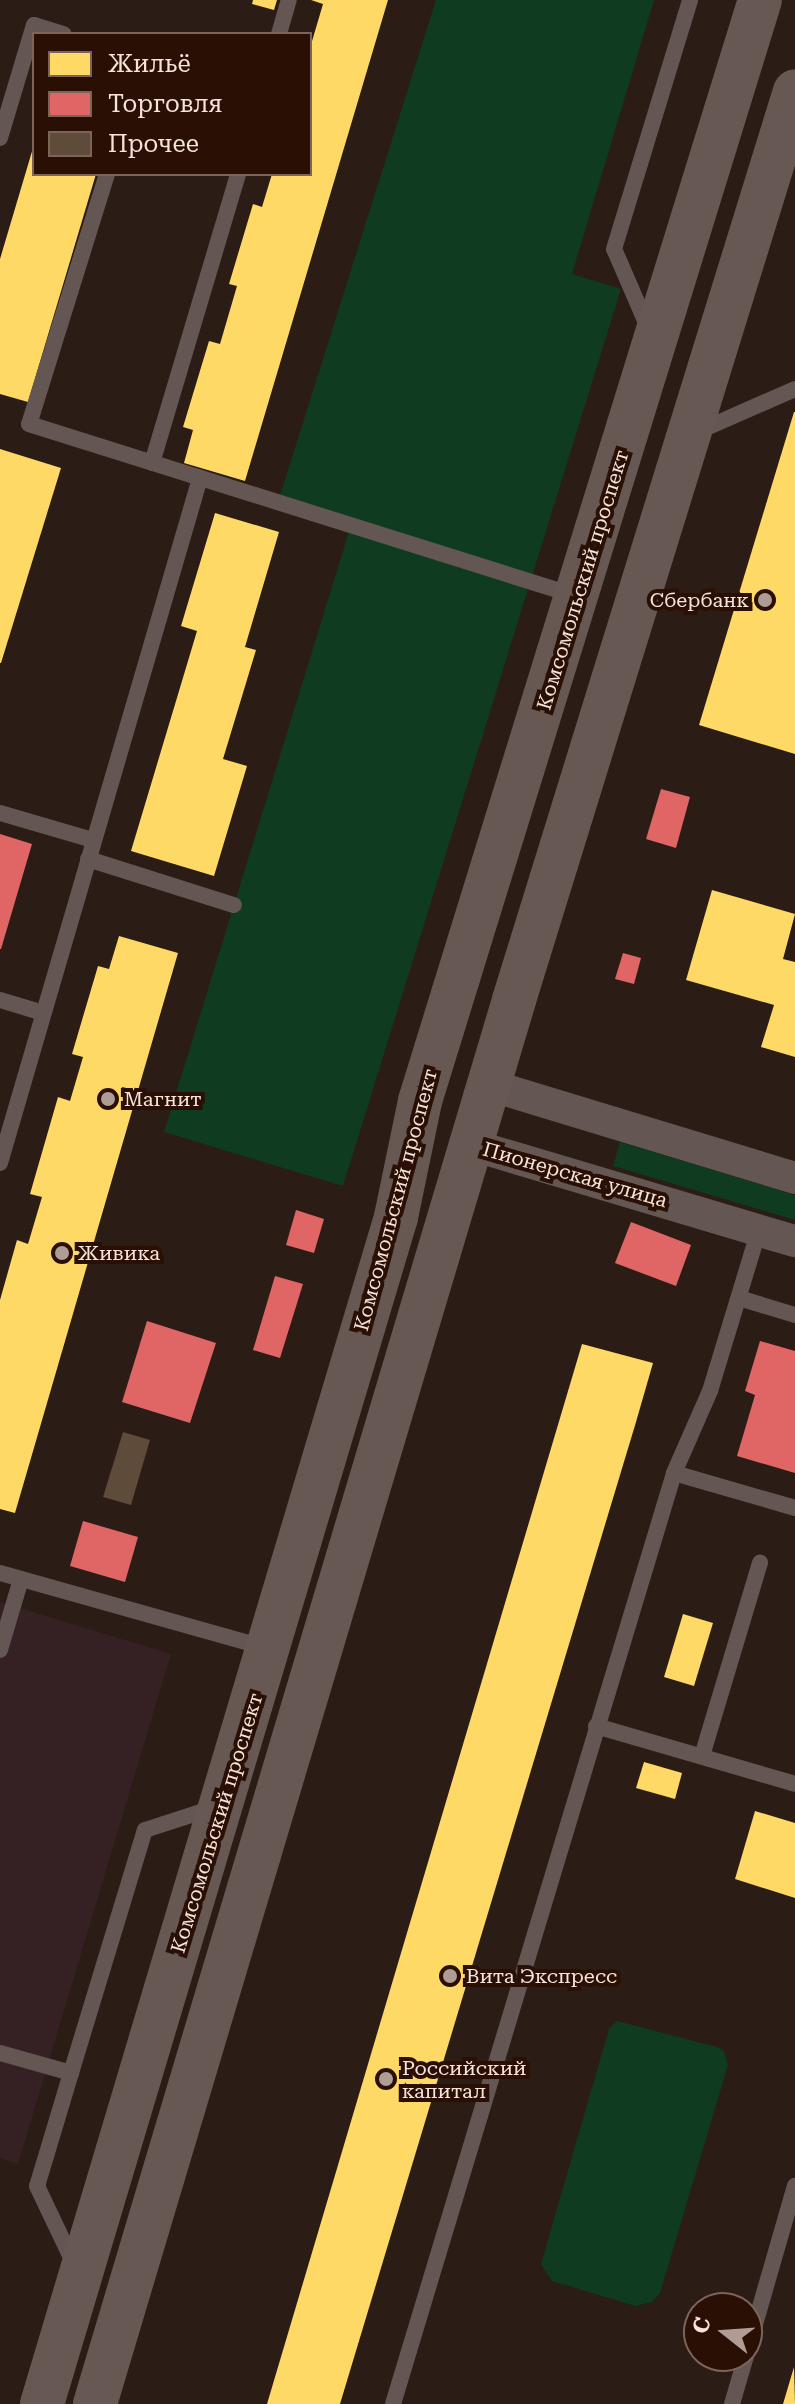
<!DOCTYPE html>
<meta charset="utf-8">
<style>
body{margin:0}
#map{position:relative;width:795px;height:2404px;overflow:hidden;background:#2b1c15;font-family:"Roboto Serif",serif}
div>[style]{position:absolute}
.commercial>*{inset:0;background:#352123}
.green>*{inset:0;background:#0f3b20}
.homes>*{inset:0;background:#ffd966}
.shops>*{inset:0;background:#e06666}
.building>*{inset:0;background:#5f4b3a}
.lane>*{height:16px;margin:-8px;padding:0 8px;transform-origin:8px;border-radius:8px;background:#645652}
.street>*{height:32px;margin:-16px;padding:0 16px;transform-origin:16px;border-radius:16px;background:#645652}
.secondary>*{height:44px;margin:-22px;padding:0 22px;transform-origin:22px;border-radius:22px;background:#675854}
.dots>*{width:22px;height:22px;translate:-50% -50%;box-sizing:border-box;border:4px solid #2a1004;border-radius:50%}
span{translate:-50% -50%;white-space:nowrap;text-align:center;line-height:1.15;-webkit-text-stroke:8px #2a1004;paint-order:stroke}
.street-label{font-size:20px;color:#f6e3da}
.poi-label{font-size:20px;color:#f6e3da}
.right{translate:-100% -50%;text-align:right}
.left{translate:0 -50%;text-align:left}
.legend{position:absolute;left:32px;top:32px;width:280px;height:144px;box-sizing:border-box;background:#2a1004;border:2px solid #7c645a;margin:0;padding:10px 14px;list-style:none;font-size:24px;color:#f6e3da}
.legend li{display:flex;align-items:center;gap:16px;height:40px}
.legend b{width:40px;border:2px solid #7c645a}
.north{position:absolute;left:683px;top:2292px;width:80px;height:80px;box-sizing:border-box;background:#2a1004;border:2px solid #7c645a;border-radius:50%;rotate:287deg;font-size:22px;font-weight:700;line-height:32px;text-align:center;color:#f6e3da}
.north::after{content:'';display:block;margin:auto;width:28px;height:36px;background:#af9d95;clip-path:polygon(50% 0,100% 100%,50% 72%,0 100%)}
</style>
<div id="map">
<div class="commercial">
<i style="clip-path:polygon(0 1602px,171px 1654px,18px 2164px,0 2158px)"></i>
</div>
<div class="green">
<i style="clip-path:polygon(436px 0,654px 0,572px 274px,621px 289px,343px 1186px,164px 1132px,351px 525px,278px 502px)"></i>
<i style="clip-path:polygon(620px 1142px,795px 1195px,795px 1220px,613px 1166px)"></i>
<i style="clip-path:polygon(617px 2021px,717px 2047px,724px 2051px,728px 2065px,660px 2293px,652px 2302px,635px 2306px,552px 2281px,541px 2264px,609px 2029px)"></i>
</div>
<div class="homes">
<i style="clip-path:polygon(253px 0,277px 0,274px 10px,252px 4px)"></i>
<i style="clip-path:polygon(311px 0,388px 0,245px 481px,184px 463px,193px 430px,183px 427px,209px 341px,220px 344px,237px 286px,229px 284px,253px 204px,262px 207px,272px 174px,310px 174px,310px 48px,323px 4px)"></i>
<i style="clip-path:polygon(33px 148px,34px 174px,96px 174px,28px 402px,0 394px,0 259px)"></i>
<i style="clip-path:polygon(794px 412px,795px 412px,795px 754px,699px 725px)"></i>
<i style="clip-path:polygon(0 449px,61px 468px,1px 663px,0 663px)"></i>
<i style="clip-path:polygon(215px 513px,279px 532px,245px 647px,256px 650px,223px 759px,247px 766px,214px 876px,131px 851px,197px 631px,181px 626px)"></i>
<i style="clip-path:polygon(712px 890px,795px 914px,783px 959px,795px 962px,795px 1057px,761px 1047px,774px 1005px,686px 980px)"></i>
<i style="clip-path:polygon(119px 936px,178px 953px,15px 1513px,0 1509px,0 1300px,17px 1240px,28px 1244px,42px 1197px,30px 1194px,58px 1097px,70px 1101px,83px 1057px,72px 1054px,98px 966px,109px 969px)"></i>
<i style="clip-path:polygon(582px 1344px,653px 1363px,636px 1422px,340px 2404px,267px 2404px)"></i>
<i style="clip-path:polygon(683px 1614px,713px 1623px,694px 1686px,664px 1677px)"></i>
<i style="clip-path:polygon(644px 1762px,682px 1773px,675px 1799px,636px 1788px)"></i>
<i style="clip-path:polygon(755px 1811px,795px 1823px,795px 1898px,735px 1879px)"></i>
<i style="clip-path:polygon(794px 2367px,795px 2404px,783px 2404px)"></i>
</div>
<div class="shops">
<i style="clip-path:polygon(661px 789px,690px 797px,676px 848px,646px 839px)"></i>
<i style="clip-path:polygon(0 834px,32px 844px,1px 949px,0 949px)"></i>
<i style="clip-path:polygon(623px 953px,641px 958px,634px 984px,615px 979px)"></i>
<i style="clip-path:polygon(296px 1210px,324px 1219px,314px 1253px,286px 1245px)"></i>
<i style="clip-path:polygon(631px 1222px,691px 1245px,676px 1286px,615px 1263px)"></i>
<i style="clip-path:polygon(275px 1276px,303px 1284px,280px 1358px,253px 1350px)"></i>
<i style="clip-path:polygon(147px 1321px,216px 1343px,190px 1423px,122px 1402px)"></i>
<i style="clip-path:polygon(760px 1341px,795px 1351px,795px 1473px,737px 1456px,755px 1395px,745px 1391px)"></i>
<i style="clip-path:polygon(83px 1521px,138px 1537px,125px 1582px,70px 1566px)"></i>
</div>
<div class="building">
<i style="clip-path:polygon(123px 1432px,150px 1440px,131px 1505px,103px 1497px)"></i>
</div>
<div class="lane">
<i style="left:279px;top:34px;width:35px;rotate:-74deg"></i>
<i style="left:0;top:138px;width:118px;rotate:-73.3deg"></i>
<i style="left:34px;top:25px;width:31px;rotate:17deg"></i>
<i style="left:107px;top:174px;width:262px;rotate:107.3deg"></i>
<i style="left:29px;top:424px;width:570px;rotate:17.45deg"></i>
<i style="left:650px;top:332px;width:90px;rotate:-113.4deg"></i>
<i style="left:614px;top:249px;width:260px;rotate:-73deg"></i>
<i style="left:697px;top:432px;width:107px;rotate:-23.7deg"></i>
<i style="left:152px;top:463px;width:302px;rotate:-73.4deg"></i>
<i style="left:0;top:813px;width:97px;rotate:16.2deg"></i>
<i style="left:88px;top:859px;width:153px;rotate:17.5deg"></i>
<i style="left:0;top:1000px;width:45px;rotate:16.8deg"></i>
<i style="left:0;top:1163px;width:714px;rotate:-73.72deg"></i>
<i style="left:739px;top:1298px;width:59px;rotate:16.9deg"></i>
<i style="left:674px;top:1473px;width:126px;rotate:16.1deg"></i>
<i style="left:0;top:1573px;width:274px;rotate:15.7deg"></i>
<i style="left:0;top:1650px;width:74px;rotate:-73.5deg"></i>
<i style="left:596px;top:1726px;width:207px;rotate:16.2deg"></i>
<i style="left:702px;top:1756px;width:202px;rotate:-73.3deg"></i>
<i style="left:0;top:2053px;width:74px;rotate:15.7deg"></i>
<i style="left:71px;top:2073px;width:118px;rotate:106.7deg"></i>
<i style="left:37px;top:2186px;width:86px;rotate:64.6deg"></i>
<i style="left:71px;top:2073px;width:254px;rotate:-73.1deg"></i>
<i style="left:145px;top:1830px;width:71px;rotate:-17.9deg"></i>
<i style="left:747px;top:2352px;width:173px;rotate:-73.9deg"></i>
<i style="left:393px;top:2404px;width:972px;rotate:-73.2deg"></i>
<i style="left:674px;top:1473px;width:90px;rotate:-66.3deg"></i>
<i style="left:710px;top:1391px;width:168px;rotate:-73.1deg"></i>
<i style="left:732px;top:2404px;width:50px;rotate:-73.7deg"></i>
</div>
<div class="street">
<i style="left:489px;top:1085px;width:320px;rotate:16.9deg"></i>
<i style="left:472px;top:1145px;width:337px;rotate:16.6deg"></i>
</div>
<div class="secondary">
<i style="left:42px;top:2404px;width:1239px;rotate:-73.39deg"></i>
<i style="left:396px;top:1217px;width:118px;rotate:-78.3deg"></i>
<i style="left:420px;top:1101px;width:1152px;rotate:-72.84deg"></i>
<i style="left:95px;top:2404px;width:1465px;rotate:-73.38deg"></i>
<i style="left:514px;top:1000px;width:951px;rotate:-72.82deg"></i>
</div>
<div class="dots">
<i style="left:765px;top:600px;background:#af9d95"></i>
<i style="left:108px;top:1099px;background:#af9d95"></i>
<i style="left:62px;top:1253px;background:#af9d95"></i>
<i style="left:450px;top:1976px;background:#af9d95"></i>
<i style="left:386px;top:2079px;background:#af9d95"></i>
</div>
<div class="street-label">
<span style="left:583px;top:580px;rotate:-73deg">Комсомольский проспект</span>
<span style="left:575px;top:1175px;rotate:16deg">Пионерская улица</span>
<span style="left:396px;top:1200px;rotate:-75deg">Комсомольский проспект</span>
<span style="left:217px;top:1823px;rotate:-73deg">Комсомольский проспект</span>
</div>
<div class="poi-label">
<span class="right" style="left:749px;top:600px">Сбербанк</span>
<span class="left" style="left:124px;top:1099px">Магнит</span>
<span class="left" style="left:78px;top:1253px">Живика</span>
<span class="left" style="left:466px;top:1976px">Вита Экспресс</span>
<span class="left" style="left:402px;top:2080px">Российский<br>капитал</span>
</div>
<ul class="legend">
<li><b style="height:22px;background:#ffd966"></b>Жильё</li>
<li><b style="height:22px;background:#e06666"></b>Торговля</li>
<li><b style="height:22px;background:#5f4b3a"></b>Прочее</li>
</ul>
<div class="north">С</div>
</div>
